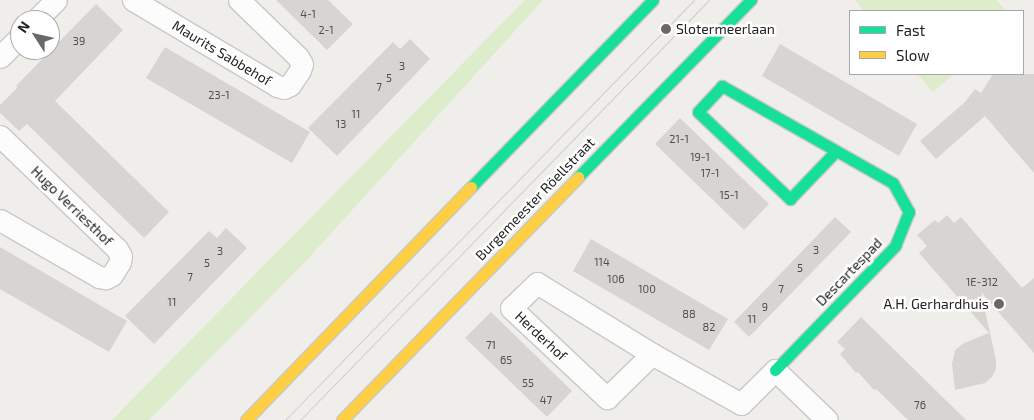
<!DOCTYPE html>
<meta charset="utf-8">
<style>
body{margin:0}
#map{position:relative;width:1034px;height:420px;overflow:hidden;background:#f0eeeb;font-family:"Exo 2",sans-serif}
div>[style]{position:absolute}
.grass>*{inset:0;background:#ddeccb}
.building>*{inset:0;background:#d7d4d2}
.roads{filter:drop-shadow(1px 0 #c9c8c7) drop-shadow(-1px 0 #c9c8c7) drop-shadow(0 1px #c9c8c7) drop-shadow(0 -1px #c9c8c7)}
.street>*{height:21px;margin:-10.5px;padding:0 10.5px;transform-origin:10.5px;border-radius:10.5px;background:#fdfcfc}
.fast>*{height:11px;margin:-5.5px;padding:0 5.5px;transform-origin:5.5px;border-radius:5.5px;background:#16e098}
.slow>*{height:11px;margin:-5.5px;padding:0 5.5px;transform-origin:5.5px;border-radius:5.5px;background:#ffcf43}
.tram>*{height:1px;margin:-0.5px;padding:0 0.5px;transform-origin:0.5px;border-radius:0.5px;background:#ccc}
.dots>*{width:14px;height:14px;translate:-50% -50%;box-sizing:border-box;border:2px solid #fff;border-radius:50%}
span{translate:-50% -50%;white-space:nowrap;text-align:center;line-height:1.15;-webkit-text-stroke:5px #fff;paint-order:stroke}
.number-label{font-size:11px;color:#4f4e4e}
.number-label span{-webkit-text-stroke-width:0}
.poi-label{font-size:14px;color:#222}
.left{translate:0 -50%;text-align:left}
.right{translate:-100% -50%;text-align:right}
.street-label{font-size:14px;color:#222}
.legend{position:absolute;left:849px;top:10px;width:175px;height:65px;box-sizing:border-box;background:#fff;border:1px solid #a7a7a7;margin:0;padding:6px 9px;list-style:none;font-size:15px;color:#222}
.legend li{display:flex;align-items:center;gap:10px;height:25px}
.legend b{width:25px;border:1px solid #a7a7a7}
.north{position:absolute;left:10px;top:10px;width:50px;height:50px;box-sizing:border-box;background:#fff;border:1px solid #a7a7a7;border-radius:50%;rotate:305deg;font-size:14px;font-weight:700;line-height:20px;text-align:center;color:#222}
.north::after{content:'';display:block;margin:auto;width:18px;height:22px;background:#6a6968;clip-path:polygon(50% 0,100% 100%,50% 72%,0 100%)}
</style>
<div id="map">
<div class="grass">
<i style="clip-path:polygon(525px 0,543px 0,305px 262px,149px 420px,112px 420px)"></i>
<i style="clip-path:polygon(855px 0,996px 0,1007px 11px,864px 11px)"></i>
<i style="clip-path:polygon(917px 74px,954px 74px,933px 92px)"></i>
</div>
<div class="building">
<i style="clip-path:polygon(276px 0,328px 0,353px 24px,327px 50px)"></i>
<i style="clip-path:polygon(96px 4px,123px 30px,55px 101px,169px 212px,144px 238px,27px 124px,19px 131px,0 113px,0 105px,18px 87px,16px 86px)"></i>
<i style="clip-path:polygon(410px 39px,430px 59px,337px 156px,308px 128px,393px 42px,400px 49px)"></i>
<i style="clip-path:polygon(780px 44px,917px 124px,899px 156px,762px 76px)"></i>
<i style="clip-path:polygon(165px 47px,310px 132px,292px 163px,146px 78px)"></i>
<i style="clip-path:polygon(993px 74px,1034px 74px,1034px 173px,985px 116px,936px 159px,920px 141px,965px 102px,975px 89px,981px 93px)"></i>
<i style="clip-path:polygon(680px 118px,769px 204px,744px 230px,655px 144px)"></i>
<i style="clip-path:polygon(947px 215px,954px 223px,961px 217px,1022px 288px,1034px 278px,1034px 353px,981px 292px,996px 360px,996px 369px,992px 377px,985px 383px,955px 390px,952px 364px,955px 350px,964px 343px,989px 333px,919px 253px,927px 246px,917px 235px,935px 220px,938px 223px)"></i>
<i style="clip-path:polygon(835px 217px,851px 232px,749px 337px,734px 322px)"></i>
<i style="clip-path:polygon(226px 228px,247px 248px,154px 344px,125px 316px,209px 231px,217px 238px)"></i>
<i style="clip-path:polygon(591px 239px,728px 319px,709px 350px,573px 271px)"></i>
<i style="clip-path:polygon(0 247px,127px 321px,109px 352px,0 289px)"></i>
<i style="clip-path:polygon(491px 312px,572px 391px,547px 417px,465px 338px)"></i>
<i style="clip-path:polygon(861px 317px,966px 420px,908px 420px,876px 389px,874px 390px,858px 372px,856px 373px,840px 354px,845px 349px,837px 342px)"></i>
</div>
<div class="roads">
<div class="street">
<i style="left:133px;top:0;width:168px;rotate:30.8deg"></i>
<i style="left:277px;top:86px;width:7px;rotate:16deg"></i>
<i style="left:284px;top:88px;width:7px;rotate:-27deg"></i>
<i style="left:290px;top:85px;width:18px;rotate:-56deg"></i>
<i style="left:300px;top:70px;width:6px;rotate:-72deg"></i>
<i style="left:302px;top:64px;width:8px;rotate:-120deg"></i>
<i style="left:298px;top:57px;width:82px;rotate:-136deg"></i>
<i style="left:36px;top:20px;width:28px;rotate:-45deg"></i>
<i style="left:0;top:57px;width:28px;rotate:-45deg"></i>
<i style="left:0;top:136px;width:163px;rotate:44deg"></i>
<i style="left:117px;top:249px;width:8px;rotate:60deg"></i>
<i style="left:121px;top:256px;width:6px;rotate:99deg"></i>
<i style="left:120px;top:262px;width:15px;rotate:122deg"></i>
<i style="left:112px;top:275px;width:7px;rotate:153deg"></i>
<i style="left:106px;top:278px;width:7px;rotate:-172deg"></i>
<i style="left:99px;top:277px;width:114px;rotate:-150.1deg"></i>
<i style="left:652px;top:354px;width:135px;rotate:-148.3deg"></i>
<i style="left:537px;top:283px;width:36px;rotate:136deg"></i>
<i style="left:511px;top:308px;width:132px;rotate:43.2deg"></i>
<i style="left:607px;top:398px;width:63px;rotate:-44.4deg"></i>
<i style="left:652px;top:354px;width:102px;rotate:29.3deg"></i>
<i style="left:741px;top:404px;width:48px;rotate:-45deg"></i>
<i style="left:775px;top:370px;width:72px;rotate:43.9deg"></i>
</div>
<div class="fast">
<i style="left:578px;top:177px;width:248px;rotate:-45.7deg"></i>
<i style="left:471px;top:187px;width:261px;rotate:-45.8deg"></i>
<i style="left:775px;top:370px;width:173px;rotate:-45.9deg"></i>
<i style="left:895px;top:246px;width:37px;rotate:-68deg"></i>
<i style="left:909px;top:212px;width:33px;rotate:-119deg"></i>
<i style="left:893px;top:183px;width:197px;rotate:-150.4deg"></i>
<i style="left:722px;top:86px;width:35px;rotate:133deg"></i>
<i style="left:698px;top:112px;width:127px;rotate:43.4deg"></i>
<i style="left:790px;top:199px;width:66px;rotate:-46.2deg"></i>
</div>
<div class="slow">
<i style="left:246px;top:420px;width:324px;rotate:-46deg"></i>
<i style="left:342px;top:420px;width:339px;rotate:-45.8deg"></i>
</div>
</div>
<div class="tram">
<i style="left:285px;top:420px;width:586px;rotate:-45.76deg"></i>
<i style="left:300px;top:420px;width:586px;rotate:-45.76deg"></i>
</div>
<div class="dots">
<i style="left:666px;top:29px;background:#6a6968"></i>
<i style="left:999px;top:304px;background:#6a6968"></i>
</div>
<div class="number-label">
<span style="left:308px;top:14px">4-1</span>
<span style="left:326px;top:30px">2-1</span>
<span style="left:79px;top:41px">39</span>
<span style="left:402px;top:66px">3</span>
<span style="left:389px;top:78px">5</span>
<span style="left:379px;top:87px">7</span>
<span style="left:219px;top:95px">23-1</span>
<span style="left:356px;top:114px">11</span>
<span style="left:341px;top:124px">13</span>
<span style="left:679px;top:139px">21-1</span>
<span style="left:700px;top:157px">19-1</span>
<span style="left:710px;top:173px">17-1</span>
<span style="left:729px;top:195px">15-1</span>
<span style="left:816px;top:250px">3</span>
<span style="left:220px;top:251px">3</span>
<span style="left:602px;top:262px">114</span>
<span style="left:207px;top:263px">5</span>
<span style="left:800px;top:268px">5</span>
<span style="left:190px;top:277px">7</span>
<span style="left:616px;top:279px">106</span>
<span style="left:982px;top:282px">1E-312</span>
<span style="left:647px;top:289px">100</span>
<span style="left:781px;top:289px">7</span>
<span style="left:172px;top:302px">11</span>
<span style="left:765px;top:307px">9</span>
<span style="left:689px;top:314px">88</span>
<span style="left:752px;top:319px">11</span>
<span style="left:709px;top:327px">82</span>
<span style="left:491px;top:345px">71</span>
<span style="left:506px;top:360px">65</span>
<span style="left:528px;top:383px">55</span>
<span style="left:546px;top:400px">47</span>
<span style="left:920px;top:405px">76</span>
</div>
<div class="poi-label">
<span class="left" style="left:676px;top:29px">Slotermeerlaan</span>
<span class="right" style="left:989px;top:304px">A.H. Gerhardhuis</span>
</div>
<div class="street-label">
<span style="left:222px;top:53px;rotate:31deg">Maurits Sabbehof</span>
<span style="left:535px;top:199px;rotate:-46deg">Burgemeester Röellstraat</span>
<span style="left:72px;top:206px;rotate:44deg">Hugo Verriesthof</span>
<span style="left:849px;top:272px;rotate:-46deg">Descartespad</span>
<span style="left:541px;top:336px;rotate:43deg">Herderhof</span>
</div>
<ul class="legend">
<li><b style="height:6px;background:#16e098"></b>Fast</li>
<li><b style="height:6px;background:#ffcf43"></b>Slow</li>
</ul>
<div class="north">N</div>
</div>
